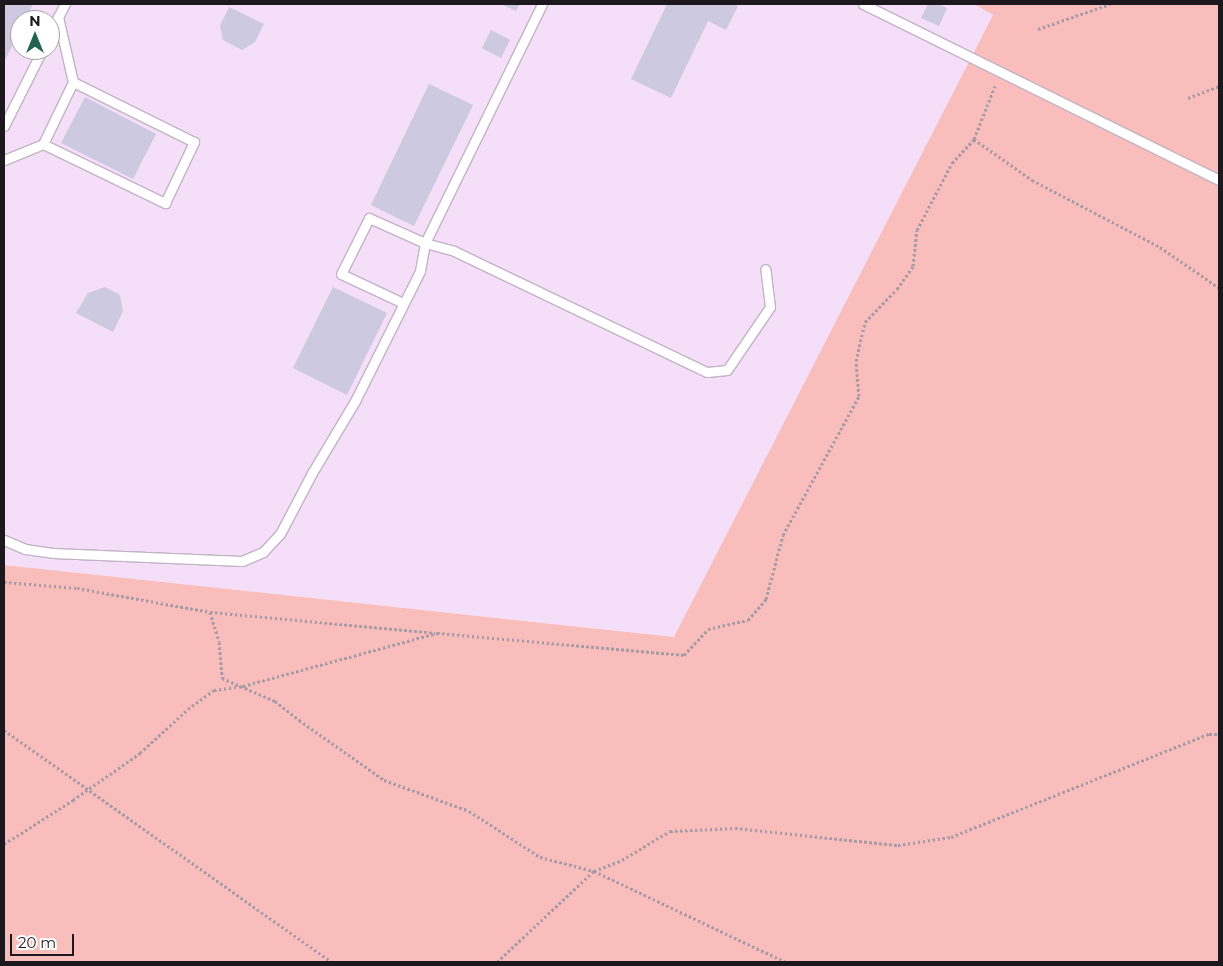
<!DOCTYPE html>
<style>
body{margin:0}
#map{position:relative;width:1223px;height:966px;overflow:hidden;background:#fceefe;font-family:Montserrat,sans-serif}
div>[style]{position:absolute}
.built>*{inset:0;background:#f4def8}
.green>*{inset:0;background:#f9bdbb}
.building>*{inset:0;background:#ccc9e1}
.path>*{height:3px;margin-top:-1.5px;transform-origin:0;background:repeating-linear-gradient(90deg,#a59aa6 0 2.5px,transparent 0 5px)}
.roads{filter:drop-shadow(1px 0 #c2b2c5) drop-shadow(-1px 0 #c2b2c5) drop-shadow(0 1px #c2b2c5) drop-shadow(0 -1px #c2b2c5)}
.lane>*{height:9px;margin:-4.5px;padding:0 4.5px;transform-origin:4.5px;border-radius:4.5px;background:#fff}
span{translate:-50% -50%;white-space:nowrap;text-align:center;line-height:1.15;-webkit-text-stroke:4px #fff;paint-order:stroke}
.frame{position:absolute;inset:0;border:5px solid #1d171e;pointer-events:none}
.north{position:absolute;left:10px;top:10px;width:50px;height:50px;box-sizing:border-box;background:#fff;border:1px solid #a5a2a5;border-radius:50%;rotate:0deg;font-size:14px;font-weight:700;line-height:20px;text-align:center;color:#1d171e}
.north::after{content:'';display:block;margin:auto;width:18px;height:22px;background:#246350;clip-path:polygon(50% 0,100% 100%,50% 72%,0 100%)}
.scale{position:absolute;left:10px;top:934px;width:64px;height:22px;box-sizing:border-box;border:2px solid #1d171e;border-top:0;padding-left:6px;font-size:15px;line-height:18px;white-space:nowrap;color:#1d171e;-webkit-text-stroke:4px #fff;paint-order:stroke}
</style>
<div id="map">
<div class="built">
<i style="clip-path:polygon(evenodd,4px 4px,974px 4px,993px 15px,675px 637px,4px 565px,4px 4px,20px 20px,50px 20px,50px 50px,20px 50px,20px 20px)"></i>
</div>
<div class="green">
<i style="clip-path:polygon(974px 4px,1219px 4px,1219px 962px,4px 962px,4px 565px,674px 637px,993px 15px)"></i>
</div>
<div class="building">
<i style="clip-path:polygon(4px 4px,33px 4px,25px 20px,20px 20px,20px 30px,4px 62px)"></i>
<i style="clip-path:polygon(501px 4px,520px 4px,516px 11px)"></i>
<i style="clip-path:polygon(667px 4px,734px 4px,738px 6px,726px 30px,708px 21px,671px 98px,631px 79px)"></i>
<i style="clip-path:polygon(928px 4px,938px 4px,947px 8px,939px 26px,921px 18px)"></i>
<i style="clip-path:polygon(229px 7px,264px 24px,255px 42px,242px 50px,223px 40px,220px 26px)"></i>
<i style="clip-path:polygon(491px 30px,510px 40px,501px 58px,482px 48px)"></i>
<i style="clip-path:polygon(429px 84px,473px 105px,414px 226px,371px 205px)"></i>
<i style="clip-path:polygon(85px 97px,156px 134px,133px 179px,61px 143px)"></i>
<i style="clip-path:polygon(105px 287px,120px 295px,123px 311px,113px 332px,76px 313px,88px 293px)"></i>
<i style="clip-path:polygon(333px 287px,387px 313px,347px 395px,293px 368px)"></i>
</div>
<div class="path">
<i style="left:1038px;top:29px;width:76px;rotate:-19.1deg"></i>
<i style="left:1188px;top:98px;width:33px;rotate:-21deg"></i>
<i style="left:974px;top:139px;width:71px;rotate:35.3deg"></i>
<i style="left:1032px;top:180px;width:144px;rotate:27.6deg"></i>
<i style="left:1160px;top:247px;width:72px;rotate:34.8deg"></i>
<i style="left:4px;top:582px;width:73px;rotate:4.7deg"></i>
<i style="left:77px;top:588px;width:135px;rotate:10.2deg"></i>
<i style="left:210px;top:612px;width:226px;rotate:5.3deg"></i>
<i style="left:210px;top:612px;width:31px;rotate:73deg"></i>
<i style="left:219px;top:642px;width:36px;rotate:85deg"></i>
<i style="left:222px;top:678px;width:58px;rotate:23.5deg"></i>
<i style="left:275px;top:701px;width:31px;rotate:38deg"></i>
<i style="left:299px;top:720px;width:104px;rotate:35.2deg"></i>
<i style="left:384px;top:780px;width:90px;rotate:20deg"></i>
<i style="left:469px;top:811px;width:85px;rotate:32.9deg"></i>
<i style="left:540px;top:857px;width:56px;rotate:14.5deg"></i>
<i style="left:594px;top:871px;width:212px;rotate:25.4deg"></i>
<i style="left:4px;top:730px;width:402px;rotate:35.3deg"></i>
<i style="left:4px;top:844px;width:82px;rotate:-32.5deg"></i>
<i style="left:73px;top:800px;width:82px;rotate:-35deg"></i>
<i style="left:140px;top:753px;width:65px;rotate:-42.5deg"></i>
<i style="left:188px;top:709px;width:32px;rotate:-36deg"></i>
<i style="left:214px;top:690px;width:29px;rotate:-8deg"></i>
<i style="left:243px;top:686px;width:201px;rotate:-15.3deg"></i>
<i style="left:437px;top:633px;width:248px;rotate:5.1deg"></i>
<i style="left:684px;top:655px;width:35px;rotate:-47deg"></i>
<i style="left:708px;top:629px;width:41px;rotate:-12.7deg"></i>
<i style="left:748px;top:620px;width:28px;rotate:-49deg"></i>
<i style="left:766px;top:599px;width:66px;rotate:-75.1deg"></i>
<i style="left:783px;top:535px;width:158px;rotate:-61.3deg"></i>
<i style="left:859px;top:396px;width:35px;rotate:-95deg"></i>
<i style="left:856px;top:361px;width:40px;rotate:-77deg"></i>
<i style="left:865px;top:322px;width:46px;rotate:-45.9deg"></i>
<i style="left:897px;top:289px;width:28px;rotate:-55deg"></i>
<i style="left:913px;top:266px;width:36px;rotate:-84deg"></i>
<i style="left:917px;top:230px;width:76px;rotate:-62.4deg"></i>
<i style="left:952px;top:163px;width:33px;rotate:-47deg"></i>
<i style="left:974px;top:139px;width:57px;rotate:-68.4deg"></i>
<i style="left:497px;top:962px;width:133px;rotate:-43.2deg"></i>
<i style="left:594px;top:871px;width:30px;rotate:-21deg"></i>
<i style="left:622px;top:860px;width:56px;rotate:-31.1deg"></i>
<i style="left:670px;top:831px;width:65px;rotate:-2.6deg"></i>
<i style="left:735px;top:828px;width:164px;rotate:6deg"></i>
<i style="left:898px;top:845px;width:54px;rotate:-8.6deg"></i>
<i style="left:951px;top:837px;width:278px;rotate:-21.8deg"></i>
<i style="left:1209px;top:734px;width:10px"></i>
</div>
<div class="roads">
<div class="lane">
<i style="left:863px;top:4px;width:397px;rotate:26.3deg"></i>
<i style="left:50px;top:33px;width:33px;rotate:-63deg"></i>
<i style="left:4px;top:126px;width:85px;rotate:-63.4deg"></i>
<i style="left:43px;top:144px;width:136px;rotate:25.8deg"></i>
<i style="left:165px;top:203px;width:68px;rotate:-64.6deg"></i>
<i style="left:194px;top:142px;width:135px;rotate:-153.6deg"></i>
<i style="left:4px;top:160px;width:42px;rotate:-22.3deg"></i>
<i style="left:43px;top:144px;width:69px;rotate:-64.2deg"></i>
<i style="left:73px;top:82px;width:67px;rotate:-103deg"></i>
<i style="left:403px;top:303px;width:68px;rotate:-154.9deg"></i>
<i style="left:341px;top:274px;width:63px;rotate:-63.4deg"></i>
<i style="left:369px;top:218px;width:61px;rotate:24.1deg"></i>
<i style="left:425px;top:243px;width:30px;rotate:15deg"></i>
<i style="left:454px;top:251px;width:280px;rotate:25.6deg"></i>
<i style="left:707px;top:372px;width:20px;rotate:-6deg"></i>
<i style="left:727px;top:370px;width:76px;rotate:-55.7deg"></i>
<i style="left:770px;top:307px;width:38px;rotate:-97deg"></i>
<i style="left:4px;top:540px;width:23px;rotate:23deg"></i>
<i style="left:25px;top:549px;width:28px;rotate:8deg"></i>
<i style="left:53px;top:553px;width:189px;rotate:2.4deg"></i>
<i style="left:242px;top:561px;width:23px;rotate:-23deg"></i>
<i style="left:263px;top:552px;width:25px;rotate:-47deg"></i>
<i style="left:280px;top:534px;width:69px;rotate:-62.3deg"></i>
<i style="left:312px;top:473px;width:84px;rotate:-59.2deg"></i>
<i style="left:355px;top:401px;width:145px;rotate:-63.4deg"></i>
<i style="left:420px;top:271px;width:28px;rotate:-80deg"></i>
<i style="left:425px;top:243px;width:266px;rotate:-63.9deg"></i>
</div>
</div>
<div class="frame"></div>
<div class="north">N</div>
<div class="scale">20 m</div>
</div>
